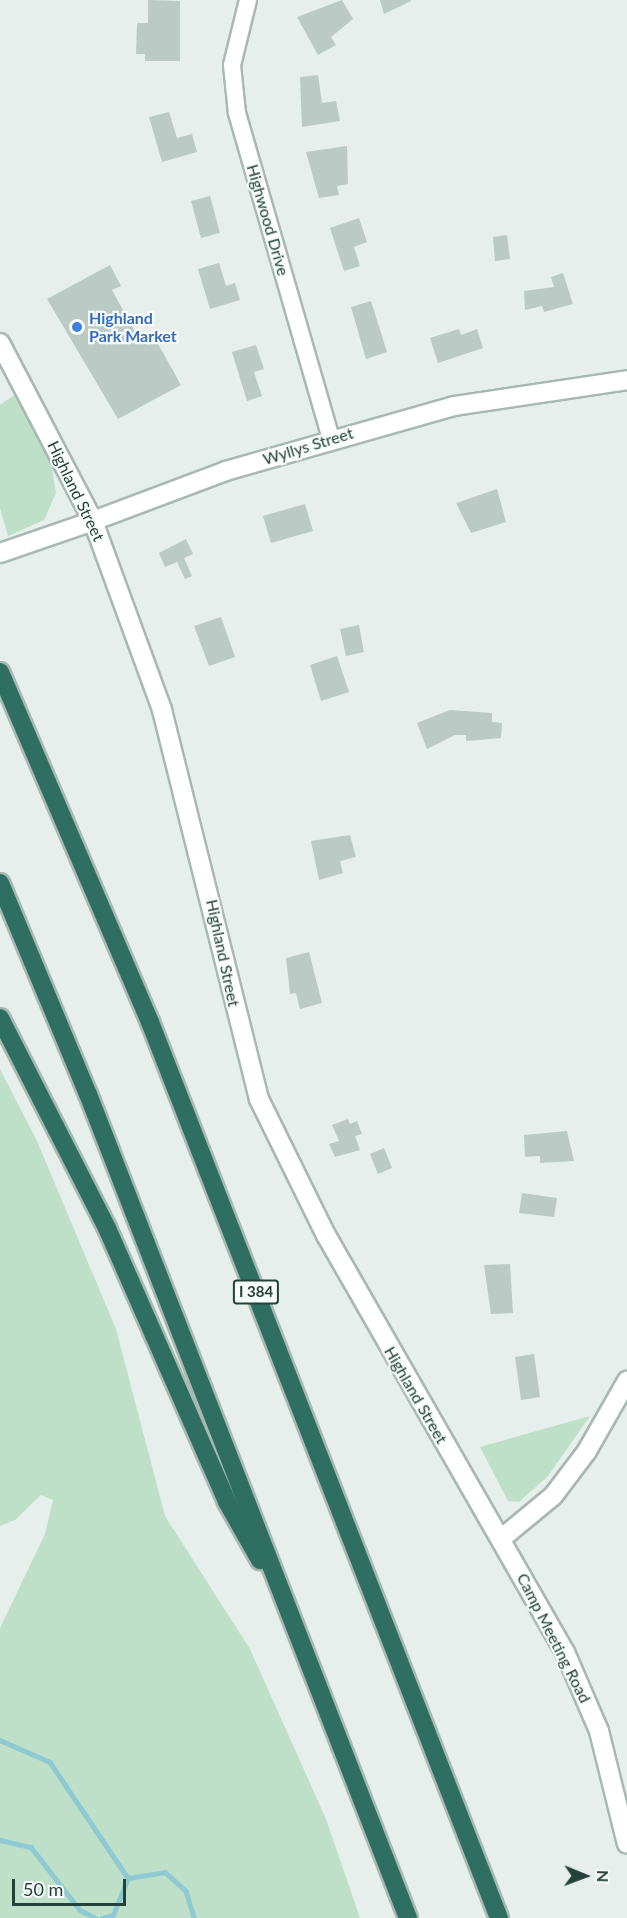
<!DOCTYPE html>
<style>
body{margin:0}
#map{position:relative;width:627px;height:1918px;overflow:hidden;background:#e6efeb;font-family:Lato,sans-serif}
div>[style]{position:absolute}
.green>*{inset:0;background:#bfe0c8}
.stream>*{height:4.5px;margin:-2.25px;padding:0 2.25px;transform-origin:2.25px;border-radius:2.25px;background:#8ec9d4}
.building>*{inset:0;background:#bbcac4}
.roads{filter:drop-shadow(2px 0 #a8b8b2) drop-shadow(-2px 0 #a8b8b2) drop-shadow(0 2px #a8b8b2) drop-shadow(0 -2px #a8b8b2)}
.minor>*{height:16px;margin:-8px;padding:0 8px;transform-origin:8px;border-radius:8px;background:#fff}
.tertiary>*{height:18px;margin:-9px;padding:0 9px;transform-origin:9px;border-radius:9px;background:#fff}
.secondary>*{height:18px;margin:-9px;padding:0 9px;transform-origin:9px;border-radius:9px;background:#fff}
.motorway>*{height:18px;margin:-9px;padding:0 9px;transform-origin:9px;border-radius:9px;background:#2f6f62}
.dots>*{width:16px;height:16px;translate:-50% -50%;box-sizing:border-box;border:3px solid #f7fbf9;border-radius:50%}
span{translate:-50% -50%;white-space:nowrap;text-align:center;line-height:1.15;-webkit-text-stroke:4.5px #f7fbf9;paint-order:stroke}
.shield-label span{padding:2px 4px;background:#f7fbf9;border:2px solid;border-radius:4px;-webkit-text-stroke-width:0}
.shield-label{font-size:15px;color:#24423a;font-weight:700}
.street-label{font-size:16px;color:#24423a}
.shop-label{font-size:16px;color:#366cbe;font-weight:700}
.left{translate:0 -50%;text-align:left}
.north{position:absolute;left:555px;top:1846px;width:60px;height:60px;-webkit-text-stroke:4px #f7fbf9;paint-order:stroke;rotate:91deg;font-size:16px;font-weight:700;line-height:24px;text-align:center;color:#24423a}
.north::after{content:'';display:block;margin:auto;width:21px;height:27px;background:#24423a;clip-path:polygon(50% 0,100% 100%,50% 72%,0 100%)}
.scale{position:absolute;left:12px;top:1879px;width:114px;height:27px;box-sizing:border-box;border:3px solid #24423a;border-top:0;padding-left:8px;font-size:18px;line-height:21px;white-space:nowrap;color:#24423a;-webkit-text-stroke:4px #f7fbf9;paint-order:stroke}
</style>
<div id="map">
<div class="green">
<i style="clip-path:polygon(17px 393px,51px 462px,56px 493px,44px 520px,8px 536px,0 508px,0 405px)"></i>
<i style="clip-path:polygon(0 1069px,37px 1141px,116px 1329px,165px 1516px,250px 1649px,326px 1819px,360px 1918px,0 1918px,0 1628px,45px 1534px,53px 1500px,41px 1495px,15px 1520px,0 1526px)"></i>
<i style="clip-path:polygon(590px 1416px,548px 1476px,519px 1502px,508px 1501px,480px 1447px)"></i>
</div>
<div class="stream">
<i style="left:0;top:1740px;width:55px;rotate:23.7deg"></i>
<i style="left:50px;top:1762px;width:140px;rotate:56.1deg"></i>
<i style="left:128px;top:1878px;width:37px;rotate:-9deg"></i>
<i style="left:165px;top:1872px;width:28px;rotate:42deg"></i>
<i style="left:186px;top:1891px;width:28px;rotate:73deg"></i>
<i style="left:0;top:1840px;width:32px;rotate:13deg"></i>
<i style="left:31px;top:1847px;width:80px;rotate:52.1deg"></i>
<i style="left:80px;top:1910px;width:18px;rotate:27deg"></i>
<i style="left:102px;top:1918px;width:11px;rotate:-15deg"></i>
<i style="left:113px;top:1915px;width:40px;rotate:-68deg"></i>
</div>
<div class="building">
<i style="clip-path:polygon(148px 0,180px 1px,180px 61px,145px 61px,145px 54px,136px 54px,137px 23px,148px 23px)"></i>
<i style="clip-path:polygon(342px 0,353px 19px,331px 37px,336px 45px,318px 55px,297px 17px)"></i>
<i style="clip-path:polygon(380px 0,411px 0,411px 1px,384px 14px)"></i>
<i style="clip-path:polygon(318px 75px,322px 103px,336px 101px,340px 121px,302px 127px,300px 77px)"></i>
<i style="clip-path:polygon(169px 112px,177px 138px,192px 134px,197px 152px,162px 162px,149px 117px)"></i>
<i style="clip-path:polygon(347px 146px,348px 184px,337px 186px,339px 195px,319px 198px,306px 152px)"></i>
<i style="clip-path:polygon(210px 196px,220px 233px,201px 238px,191px 201px)"></i>
<i style="clip-path:polygon(359px 218px,367px 242px,354px 247px,360px 266px,344px 271px,330px 228px)"></i>
<i style="clip-path:polygon(507px 235px,510px 259px,495px 261px,493px 237px)"></i>
<i style="clip-path:polygon(219px 263px,226px 286px,235px 283px,240px 300px,210px 309px,198px 269px)"></i>
<i style="clip-path:polygon(110px 265px,121px 286px,112px 290px,140px 341px,152px 333px,181px 385px,118px 419px,47px 299px)"></i>
<i style="clip-path:polygon(563px 273px,573px 304px,544px 312px,542px 306px,525px 310px,524px 291px,554px 287px,551px 277px)"></i>
<i style="clip-path:polygon(371px 301px,387px 352px,366px 359px,351px 307px)"></i>
<i style="clip-path:polygon(459px 329px,461px 335px,477px 329px,483px 348px,438px 363px,430px 338px)"></i>
<i style="clip-path:polygon(256px 345px,264px 369px,254px 372px,262px 396px,247px 401px,232px 352px)"></i>
<i style="clip-path:polygon(497px 489px,506px 522px,471px 533px,456px 503px)"></i>
<i style="clip-path:polygon(305px 504px,313px 531px,271px 543px,263px 516px)"></i>
<i style="clip-path:polygon(186px 539px,193px 554px,184px 558px,192px 576px,185px 579px,177px 562px,165px 567px,159px 553px)"></i>
<i style="clip-path:polygon(221px 617px,235px 657px,209px 666px,194px 626px)"></i>
<i style="clip-path:polygon(359px 625px,364px 652px,346px 656px,340px 629px)"></i>
<i style="clip-path:polygon(337px 656px,349px 692px,321px 701px,310px 665px)"></i>
<i style="clip-path:polygon(450px 710px,492px 713px,492px 722px,502px 723px,501px 738px,466px 741px,466px 735px,455px 735px,427px 749px,417px 723px)"></i>
<i style="clip-path:polygon(350px 835px,356px 857px,340px 861px,343px 873px,319px 880px,311px 841px)"></i>
<i style="clip-path:polygon(309px 952px,322px 1003px,300px 1009px,296px 993px,290px 994px,286px 958px)"></i>
<i style="clip-path:polygon(348px 1119px,350px 1124px,357px 1121px,362px 1134px,355px 1136px,360px 1150px,335px 1157px,329px 1144px,339px 1141px,332px 1125px)"></i>
<i style="clip-path:polygon(567px 1131px,574px 1161px,540px 1163px,540px 1156px,525px 1157px,524px 1135px)"></i>
<i style="clip-path:polygon(384px 1148px,392px 1168px,378px 1174px,370px 1154px)"></i>
<i style="clip-path:polygon(522px 1193px,557px 1198px,554px 1217px,519px 1213px)"></i>
<i style="clip-path:polygon(510px 1264px,513px 1313px,491px 1314px,484px 1265px)"></i>
<i style="clip-path:polygon(534px 1354px,540px 1397px,521px 1400px,515px 1357px)"></i>
</div>
<div class="roads">
<div class="minor">
<i style="left:248px;top:0;width:67px;rotate:103.8deg"></i>
<i style="left:232px;top:65px;width:48px;rotate:84.1deg"></i>
<i style="left:237px;top:113px;width:338px;rotate:73.9deg"></i>
</div>
<div class="tertiary">
<i style="left:93px;top:521px;width:142px;rotate:-20.6deg"></i>
<i style="left:226px;top:471px;width:237px;rotate:-15.9deg"></i>
<i style="left:454px;top:406px;width:175px;rotate:-8.5deg"></i>
<i style="left:502px;top:1538px;width:66px;rotate:-39.5deg"></i>
<i style="left:553px;top:1496px;width:56px;rotate:-52.9deg"></i>
<i style="left:587px;top:1451px;width:81px;rotate:-60.3deg"></i>
</div>
<div class="secondary">
<i style="left:0;top:343px;width:201px;rotate:62.4deg"></i>
<i style="left:93px;top:521px;width:201px;rotate:69.9deg"></i>
<i style="left:162px;top:710px;width:401px;rotate:76deg"></i>
<i style="left:259px;top:1099px;width:152px;rotate:63.8deg"></i>
<i style="left:326px;top:1235px;width:481px;rotate:60.2deg"></i>
<i style="left:565px;top:1652px;width:86px;rotate:66.7deg"></i>
<i style="left:599px;top:1731px;width:116px;rotate:76.1deg"></i>
<i style="left:0;top:553px;width:98px;rotate:-19deg"></i>
</div>
<div class="motorway">
<i style="left:0;top:672px;width:381px;rotate:66.8deg"></i>
<i style="left:150px;top:1022px;width:962px;rotate:68.72deg"></i>
<i style="left:0;top:883px;width:229px;rotate:67.4deg"></i>
<i style="left:88px;top:1094px;width:884px;rotate:68.78deg"></i>
<i style="left:0;top:1018px;width:236px;rotate:63deg"></i>
<i style="left:107px;top:1228px;width:299px;rotate:66.3deg"></i>
<i style="left:227px;top:1502px;width:67px;rotate:60.4deg"></i>
</div>
</div>
<div class="dots">
<i style="left:77px;top:327px;background:#3f7fe0"></i>
</div>
<div class="shield-label">
<span style="left:256px;top:1292px">I 384</span>
</div>
<div class="street-label">
<span style="left:268px;top:220px;rotate:74deg">Highwood Drive</span>
<span style="left:308px;top:446px;rotate:-17deg">Wyllys Street</span>
<span style="left:76px;top:491px;rotate:64deg">Highland Street</span>
<span style="left:223px;top:953px;rotate:78deg">Highland Street</span>
<span style="left:416px;top:1395px;rotate:60deg">Highland Street</span>
<span style="left:554px;top:1638px;rotate:63deg">Camp Meeting Road</span>
</div>
<div class="shop-label">
<span class="left" style="left:89px;top:327px">Highland<br>Park Market</span>
</div>
<div class="north">N</div>
<div class="scale">50 m</div>
</div>
